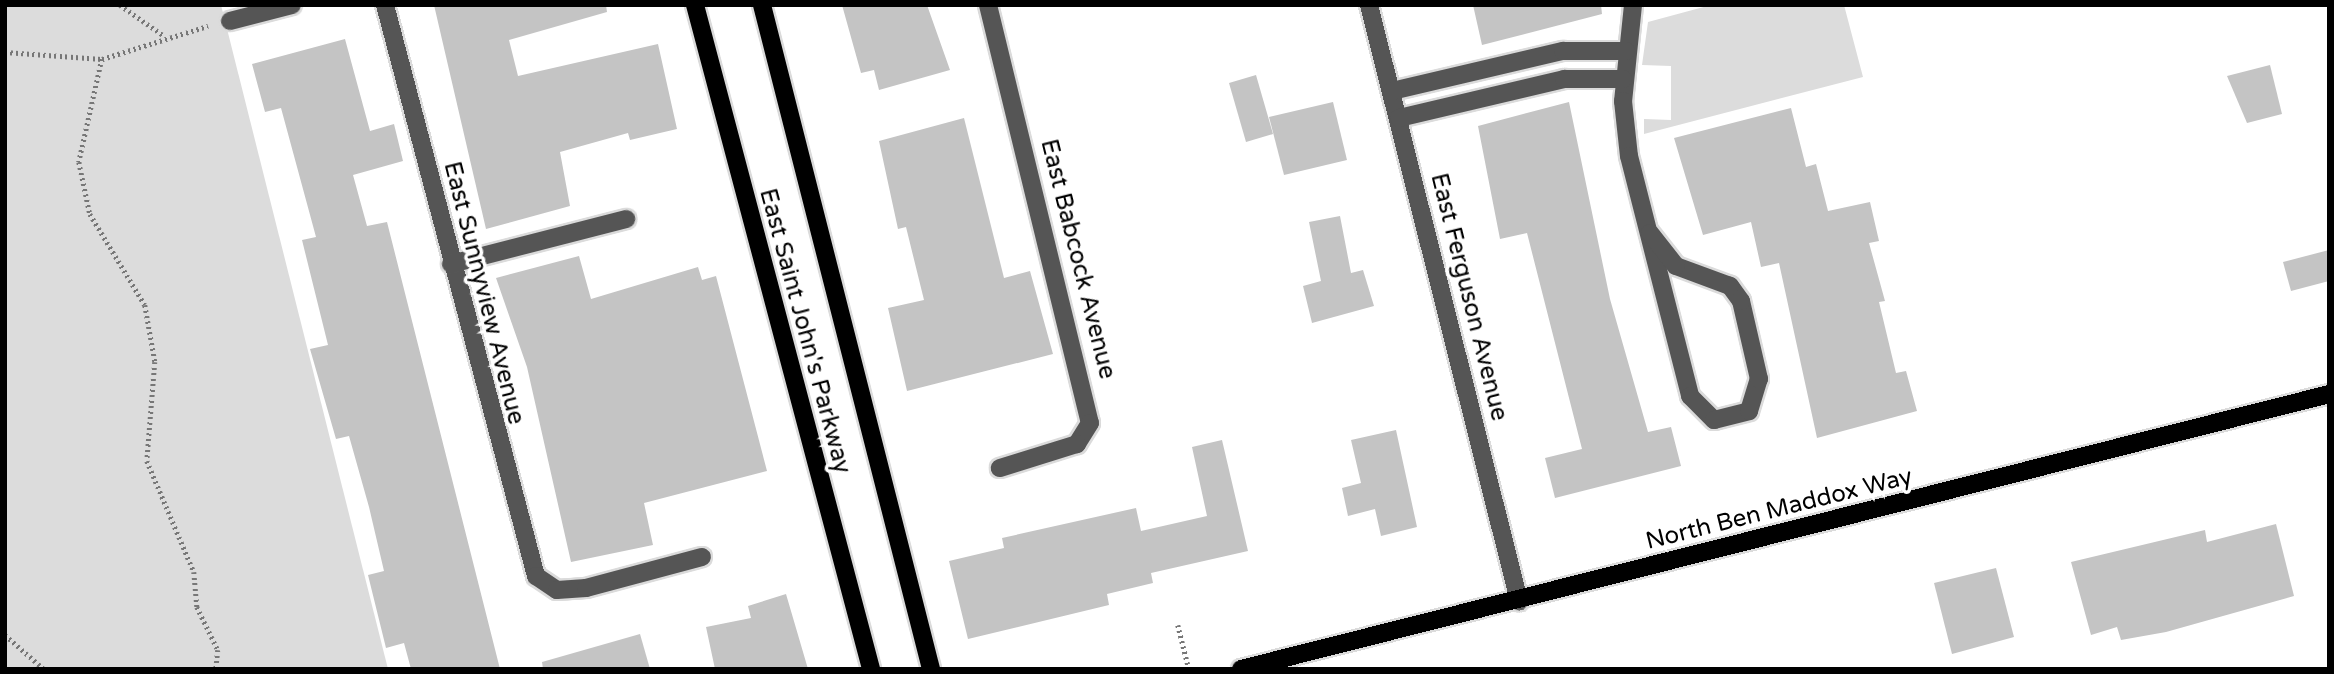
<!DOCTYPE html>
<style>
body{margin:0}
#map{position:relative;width:2334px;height:674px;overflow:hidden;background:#fff;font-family:"Varela Round",sans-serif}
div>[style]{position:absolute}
.green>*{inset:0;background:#dcdcdc}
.building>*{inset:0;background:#c4c4c4}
.path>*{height:4.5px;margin-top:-2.25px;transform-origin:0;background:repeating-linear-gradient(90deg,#777 0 2px,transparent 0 5.5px)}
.roads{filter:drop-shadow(2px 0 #dbdbdb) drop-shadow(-2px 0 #dbdbdb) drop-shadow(0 2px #dbdbdb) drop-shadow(0 -2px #dbdbdb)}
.minor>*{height:18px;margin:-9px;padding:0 9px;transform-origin:9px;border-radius:9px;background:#555}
.major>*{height:18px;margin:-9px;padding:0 9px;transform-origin:9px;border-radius:9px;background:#000}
span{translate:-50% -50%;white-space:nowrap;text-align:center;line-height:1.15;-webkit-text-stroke:7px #fff;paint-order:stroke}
.street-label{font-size:24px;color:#000}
.frame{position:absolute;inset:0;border:7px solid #000;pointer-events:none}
</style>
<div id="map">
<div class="green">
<i style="clip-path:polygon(5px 5px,221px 5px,388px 669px,5px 669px)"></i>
<i style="clip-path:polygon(1711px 5px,1844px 5px,1863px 77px,1644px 134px,1644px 119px,1671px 120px,1671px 66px,1642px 65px,1648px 22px)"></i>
</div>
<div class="building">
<i style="clip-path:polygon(434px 5px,606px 5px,607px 12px,509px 40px,518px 76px,658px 44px,677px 129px,630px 140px,628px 133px,560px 152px,570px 206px,486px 229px)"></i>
<i style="clip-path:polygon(842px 5px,927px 5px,950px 70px,879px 90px,874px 70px,861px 73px)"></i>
<i style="clip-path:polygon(1473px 5px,1601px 5px,1602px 14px,1482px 45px)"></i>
<i style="clip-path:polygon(345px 39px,370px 131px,394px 124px,403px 161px,353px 175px,367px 226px,387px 222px,500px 669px,411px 669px,404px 643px,386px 648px,368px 575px,384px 571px,369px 507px,349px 436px,336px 439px,310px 349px,328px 345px,302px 240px,316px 237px,281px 108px,265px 112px,252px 64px)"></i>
<i style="clip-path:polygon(2270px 65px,2282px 114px,2247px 123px,2227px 76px)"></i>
<i style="clip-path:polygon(1256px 75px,1273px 134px,1246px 142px,1229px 83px)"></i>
<i style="clip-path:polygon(1333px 102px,1347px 160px,1284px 175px,1269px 117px)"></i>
<i style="clip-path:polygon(1569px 102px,1610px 299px,1648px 432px,1671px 427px,1681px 466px,1555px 498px,1545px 458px,1582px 449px,1527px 233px,1500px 239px,1478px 126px)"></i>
<i style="clip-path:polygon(1791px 108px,1806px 167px,1816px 164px,1828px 211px,1870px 202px,1879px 241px,1869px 243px,1885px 301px,1879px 302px,1896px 373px,1906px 371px,1917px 411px,1817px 438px,1779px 263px,1761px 267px,1751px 222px,1703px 235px,1674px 138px)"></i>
<i style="clip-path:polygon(964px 118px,1004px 278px,1030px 271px,1053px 354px,907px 391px,888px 308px,924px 300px,906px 227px,898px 229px,879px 141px)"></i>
<i style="clip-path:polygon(1340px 216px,1351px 273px,1363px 270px,1374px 306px,1312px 323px,1303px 286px,1321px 281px,1309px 222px)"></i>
<i style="clip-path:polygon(2329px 250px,2329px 281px,2291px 291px,2283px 262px)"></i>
<i style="clip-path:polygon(579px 256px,591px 299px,698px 267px,702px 280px,716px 276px,767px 471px,644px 503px,653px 545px,571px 562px,527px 367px,496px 278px)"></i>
<i style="clip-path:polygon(1396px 430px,1417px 527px,1381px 536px,1375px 509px,1348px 516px,1342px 488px,1361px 483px,1351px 440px)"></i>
<i style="clip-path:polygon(1222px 440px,1248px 551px,1151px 573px,1153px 583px,1107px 594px,1109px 605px,968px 639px,949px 561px,1004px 548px,1002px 538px,1136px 508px,1141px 531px,1207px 516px,1192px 447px)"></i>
<i style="clip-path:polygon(2276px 524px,2294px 596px,2166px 632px,2121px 640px,2117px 627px,2091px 635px,2071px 562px,2205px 530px,2207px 542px)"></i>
<i style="clip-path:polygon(1996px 568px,2014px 637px,1952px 654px,1934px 583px)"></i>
<i style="clip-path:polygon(786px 594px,808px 669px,715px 669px,706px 627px,751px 618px,748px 606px)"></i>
<i style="clip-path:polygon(640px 634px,650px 669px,543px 669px,542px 662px)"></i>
</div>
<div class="path">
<i style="left:120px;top:5px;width:52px;rotate:34.9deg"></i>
<i style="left:5px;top:52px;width:97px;rotate:4.1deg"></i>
<i style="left:102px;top:59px;width:111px;rotate:-17.3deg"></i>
<i style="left:102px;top:59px;width:106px;rotate:102.6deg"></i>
<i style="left:79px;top:162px;width:53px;rotate:78.1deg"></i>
<i style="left:90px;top:214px;width:106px;rotate:58.9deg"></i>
<i style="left:145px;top:305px;width:58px;rotate:80deg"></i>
<i style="left:155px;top:362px;width:99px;rotate:94.6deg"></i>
<i style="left:147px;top:461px;width:121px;rotate:67.1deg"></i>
<i style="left:194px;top:572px;width:35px;rotate:85deg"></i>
<i style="left:197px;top:607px;width:48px;rotate:64deg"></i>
<i style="left:218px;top:650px;width:19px;rotate:96deg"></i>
<i style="left:1178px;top:625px;width:45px;rotate:76deg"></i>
<i style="left:5px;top:635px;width:52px;rotate:41.1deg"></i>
</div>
<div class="roads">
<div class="minor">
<i style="left:385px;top:5px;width:591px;rotate:75.19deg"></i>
<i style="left:536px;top:576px;width:25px;rotate:34deg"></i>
<i style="left:557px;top:590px;width:29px;rotate:-4deg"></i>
<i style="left:586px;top:588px;width:120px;rotate:-15deg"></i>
<i style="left:988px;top:5px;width:430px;rotate:76.3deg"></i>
<i style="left:1090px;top:423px;width:25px;rotate:122deg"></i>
<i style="left:1077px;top:444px;width:81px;rotate:162.7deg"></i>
<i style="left:1369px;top:5px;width:615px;rotate:75.87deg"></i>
<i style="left:1633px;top:5px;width:97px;rotate:95.9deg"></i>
<i style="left:1623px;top:101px;width:55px;rotate:83.8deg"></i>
<i style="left:1629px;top:156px;width:248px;rotate:75.7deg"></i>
<i style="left:1690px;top:396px;width:34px;rotate:45deg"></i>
<i style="left:1714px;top:420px;width:36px;rotate:-14deg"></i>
<i style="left:1749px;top:411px;width:34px;rotate:-73deg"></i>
<i style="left:1759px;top:379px;width:80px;rotate:-103deg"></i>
<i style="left:1741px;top:301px;width:19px;rotate:-126deg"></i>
<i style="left:1730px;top:286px;width:58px;rotate:-159.7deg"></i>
<i style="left:1676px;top:266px;width:42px;rotate:-128.2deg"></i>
<i style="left:230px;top:21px;width:64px;rotate:-14.5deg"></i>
<i style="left:1392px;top:91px;width:176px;rotate:-13.2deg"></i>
<i style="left:1563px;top:51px;width:63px"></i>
<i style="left:1399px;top:118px;width:170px;rotate:-13.3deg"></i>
<i style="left:1564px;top:79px;width:59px"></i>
<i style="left:451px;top:264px;width:181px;rotate:-14.4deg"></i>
</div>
<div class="major">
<i style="left:695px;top:5px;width:687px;rotate:75.15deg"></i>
<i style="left:762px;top:5px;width:685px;rotate:75.72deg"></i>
<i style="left:1241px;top:669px;width:1122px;rotate:-14.18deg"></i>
</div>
</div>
<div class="street-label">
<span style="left:1078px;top:259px;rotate:76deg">East Babcock Avenue</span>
<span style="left:484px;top:293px;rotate:76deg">East Sunnyview Avenue</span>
<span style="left:1469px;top:297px;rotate:76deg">East Ferguson Avenue</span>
<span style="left:805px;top:331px;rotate:75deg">East Saint John's Parkway</span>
<span style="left:1779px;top:509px;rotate:-14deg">North Ben Maddox Way</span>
</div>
<div class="frame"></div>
</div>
